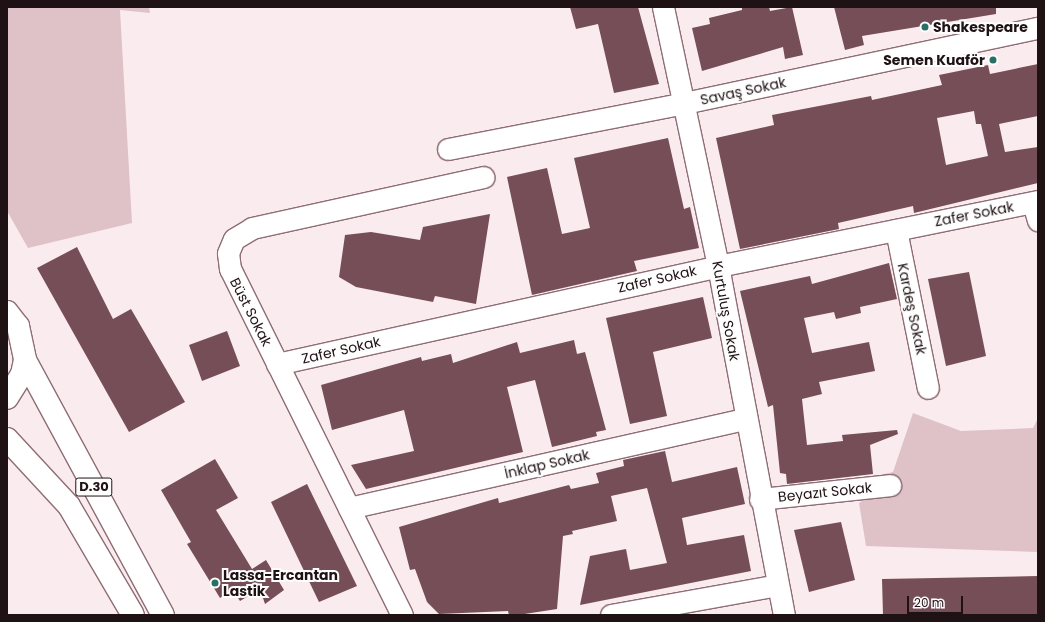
<!DOCTYPE html>
<meta charset="utf-8">
<style>
body{margin:0}
#map{position:relative;width:1045px;height:622px;overflow:hidden;background:#faebee;font-family:Poppins,sans-serif}
div>[style]{position:absolute}
.green>*{inset:0;background:#dfc2c8}
.building>*{inset:0;background:#754e58}
.roads{filter:drop-shadow(1px 0 #8e6d75) drop-shadow(-1px 0 #8e6d75) drop-shadow(0 1px #8e6d75) drop-shadow(0 -1px #8e6d75)}
.minor>*{height:21px;margin:-10.5px;padding:0 10.5px;transform-origin:10.5px;border-radius:10.5px;background:#fff}
.primary>*{height:22px;margin:-11px;padding:0 11px;transform-origin:11px;border-radius:11px;background:#fff}
.trunk>*{height:22px;margin:-11px;padding:0 11px;transform-origin:11px;border-radius:11px;background:#fff}
.dots>*{width:11px;height:11px;translate:-50% -50%;box-sizing:border-box;border:2px solid #fdfdfd;border-radius:50%}
span{translate:-50% -50%;white-space:nowrap;text-align:center;line-height:1.15;-webkit-text-stroke:4px #fdfdfd;paint-order:stroke}
.shield-label span{padding:1px 3px;background:#fdfdfd;border:1px solid;border-radius:3px;-webkit-text-stroke-width:0}
.shield-label{font-size:13px;color:#1f1215;font-weight:700}
.poi-label{font-size:14px;color:#1f1215;font-weight:700}
.left{translate:0 -50%;text-align:left}
.right{translate:-100% -50%;text-align:right}
.street-label{font-size:14px;color:#1f1215}
.frame{position:absolute;inset:0;border:8px solid #1f1215;pointer-events:none}
.scale{position:absolute;left:907px;top:596px;width:56px;height:18px;box-sizing:border-box;border:2px solid #1f1215;border-top:0;padding-left:5px;font-size:12px;line-height:14px;white-space:nowrap;color:#1f1215;-webkit-text-stroke:3px #fdfdfd;paint-order:stroke}
</style>
<div id="map">
<div class="green">
<i style="clip-path:polygon(7px 7px,149px 7px,150px 13px,120px 10px,132px 223px,28px 248px,7px 211px)"></i>
<i style="clip-path:polygon(913px 413px,961px 431px,1033px 428px,1038px 418px,1038px 552px,866px 546px,859px 503px,871px 496px,876px 476px,893px 472px)"></i>
</div>
<div class="building">
<i style="clip-path:polygon(570px 7px,638px 7px,659px 84px,614px 93px,598px 24px,576px 29px)"></i>
<i style="clip-path:polygon(742px 7px,769px 7px,770px 11px,792px 7px,803px 55px,785px 59px,783px 47px,702px 71px,692px 28px,710px 24px,709px 18px,742px 10px)"></i>
<i style="clip-path:polygon(834px 7px,996px 7px,996px 14px,862px 36px,864px 45px,845px 50px)"></i>
<i style="clip-path:polygon(evenodd,1038px 64px,1038px 116px,999px 124px,1005px 152px,1038px 147px,1038px 183px,914px 213px,913px 206px,838px 223px,839px 229px,740px 249px,716px 138px,774px 125px,772px 115px,871px 96px,872px 100px,942px 85px,939px 75px,988px 65px,990px 74px,1038px 64px,974px 111px,976px 124px,981px 124px,988px 156px,946px 165px,937px 118px,974px 111px)"></i>
<i style="clip-path:polygon(668px 138px,684px 209px,690px 207px,699px 248px,634px 261px,637px 271px,532px 295px,507px 177px,547px 168px,562px 234px,590px 228px,574px 158px)"></i>
<i style="clip-path:polygon(490px 214px,476px 304px,435px 296px,433px 302px,356px 287px,339px 277px,345px 235px,371px 232px,420px 240px,423px 227px)"></i>
<i style="clip-path:polygon(77px 247px,113px 319px,131px 309px,185px 402px,129px 432px,37px 268px)"></i>
<i style="clip-path:polygon(889px 263px,897px 299px,860px 307px,861px 313px,836px 319px,834px 312px,804px 318px,812px 353px,869px 342px,875px 371px,819px 382px,822px 394px,802px 399px,807px 445px,843px 441px,842px 435px,897px 430px,898px 434px,870px 445px,873px 474px,787px 484px,786px 474px,780px 473px,773px 405px,768px 407px,740px 291px,810px 276px,812px 284px)"></i>
<i style="clip-path:polygon(969px 272px,986px 356px,946px 366px,928px 279px)"></i>
<i style="clip-path:polygon(703px 297px,712px 338px,653px 352px,667px 416px,630px 424px,606px 318px)"></i>
<i style="clip-path:polygon(227px 331px,240px 366px,202px 381px,189px 345px)"></i>
<i style="clip-path:polygon(574px 340px,577px 354px,585px 352px,606px 430px,596px 432px,597px 436px,552px 447px,535px 380px,507px 387px,523px 452px,366px 489px,351px 465px,414px 451px,404px 410px,332px 430px,321px 385px,421px 357px,422px 361px,451px 354px,453px 363px,517px 342px,520px 353px)"></i>
<i style="clip-path:polygon(665px 451px,672px 482px,737px 467px,745px 504px,682px 518px,687px 545px,744px 535px,751px 571px,580px 605px,590px 556px,626px 549px,630px 570px,667px 563px,647px 488px,611px 496px,617px 521px,572px 531px,573px 534px,563px 536px,557px 609px,518px 615px,509px 615px,508px 611px,439px 614px,427px 602px,415px 569px,410px 570px,399px 527px,498px 498px,499px 503px,569px 485px,571px 489px,599px 483px,596px 473px,624px 466px,623px 460px)"></i>
<i style="clip-path:polygon(215px 459px,238px 498px,216px 510px,252px 569px,266px 560px,284px 590px,265px 604px,260px 589px,240px 601px,233px 590px,220px 598px,187px 544px,191px 542px,161px 490px)"></i>
<i style="clip-path:polygon(307px 484px,357px 586px,319px 602px,271px 502px)"></i>
<i style="clip-path:polygon(841px 522px,855px 580px,809px 592px,794px 530px)"></i>
<i style="clip-path:polygon(1038px 576px,1038px 615px,883px 615px,882px 579px)"></i>
</div>
<div class="roads">
<div class="minor">
<i style="left:663px;top:7px;width:265px;rotate:78deg"></i>
<i style="left:718px;top:266px;width:355px;rotate:79.3deg"></i>
<i style="left:448px;top:149px;width:240px;rotate:-11deg"></i>
<i style="left:684px;top:103px;width:362px;rotate:-12deg"></i>
<i style="left:1033px;top:203px;width:18px;rotate:74deg"></i>
<i style="left:896px;top:230px;width:161px;rotate:78.6deg"></i>
<i style="left:277px;top:364px;width:452px;rotate:-12.5deg"></i>
<i style="left:718px;top:266px;width:327px;rotate:-11.5deg"></i>
<i style="left:760px;top:499px;width:131px;rotate:-6.1deg"></i>
<i style="left:349px;top:508px;width:406px;rotate:-12.7deg"></i>
<i style="left:402px;top:615px;width:386px;rotate:-116.4deg"></i>
<i style="left:230px;top:269px;width:16px;rotate:-97deg"></i>
<i style="left:228px;top:253px;width:15px;rotate:-67deg"></i>
<i style="left:234px;top:239px;width:21px;rotate:-31deg"></i>
<i style="left:252px;top:228px;width:237px;rotate:-12.4deg"></i>
<i style="left:611px;top:615px;width:169px;rotate:-10.2deg"></i>
</div>
<div class="primary">
<i style="left:25px;top:360px;width:290px;rotate:61.6deg"></i>
<i style="left:7px;top:439px;width:91px;rotate:47.2deg"></i>
<i style="left:69px;top:506px;width:126px;rotate:59.6deg"></i>
</div>
<div class="trunk">
<i style="left:7px;top:312px;width:18px;rotate:52deg"></i>
<i style="left:18px;top:326px;width:35px;rotate:78deg"></i>
<i style="left:25px;top:360px;width:14px;rotate:102deg"></i>
<i style="left:22px;top:374px;width:28px;rotate:122deg"></i>
</div>
</div>
<div class="dots">
<i style="left:925px;top:27px;background:#286f66"></i>
<i style="left:993px;top:60px;background:#286f66"></i>
<i style="left:215px;top:583px;background:#286f66"></i>
</div>
<div class="shield-label">
<span style="left:94px;top:487px">D.30</span>
</div>
<div class="poi-label">
<span class="left" style="left:933px;top:27px">Shakespeare</span>
<span class="right" style="left:985px;top:60px">Semen Kuaför</span>
<span class="left" style="left:223px;top:583px">Lassa-Ercantan<br>Lastik</span>
</div>
<div class="street-label">
<span style="left:743px;top:91px;rotate:-12deg">Savaş Sokak</span>
<span style="left:974px;top:214px;rotate:-11deg">Zafer Sokak</span>
<span style="left:657px;top:279px;rotate:-13deg">Zafer Sokak</span>
<span style="left:912px;top:309px;rotate:78deg">Kardeş Sokak</span>
<span style="left:726px;top:311px;rotate:80deg">Kurtuluş Sokak</span>
<span style="left:251px;top:312px;rotate:63deg">Büst Sokak</span>
<span style="left:341px;top:350px;rotate:-13deg">Zafer Sokak</span>
<span style="left:547px;top:464px;rotate:-13deg">İnklap Sokak</span>
<span style="left:825px;top:492px;rotate:-6deg">Beyazıt Sokak</span>
</div>
<div class="frame"></div>
<div class="scale">20 m</div>
</div>
